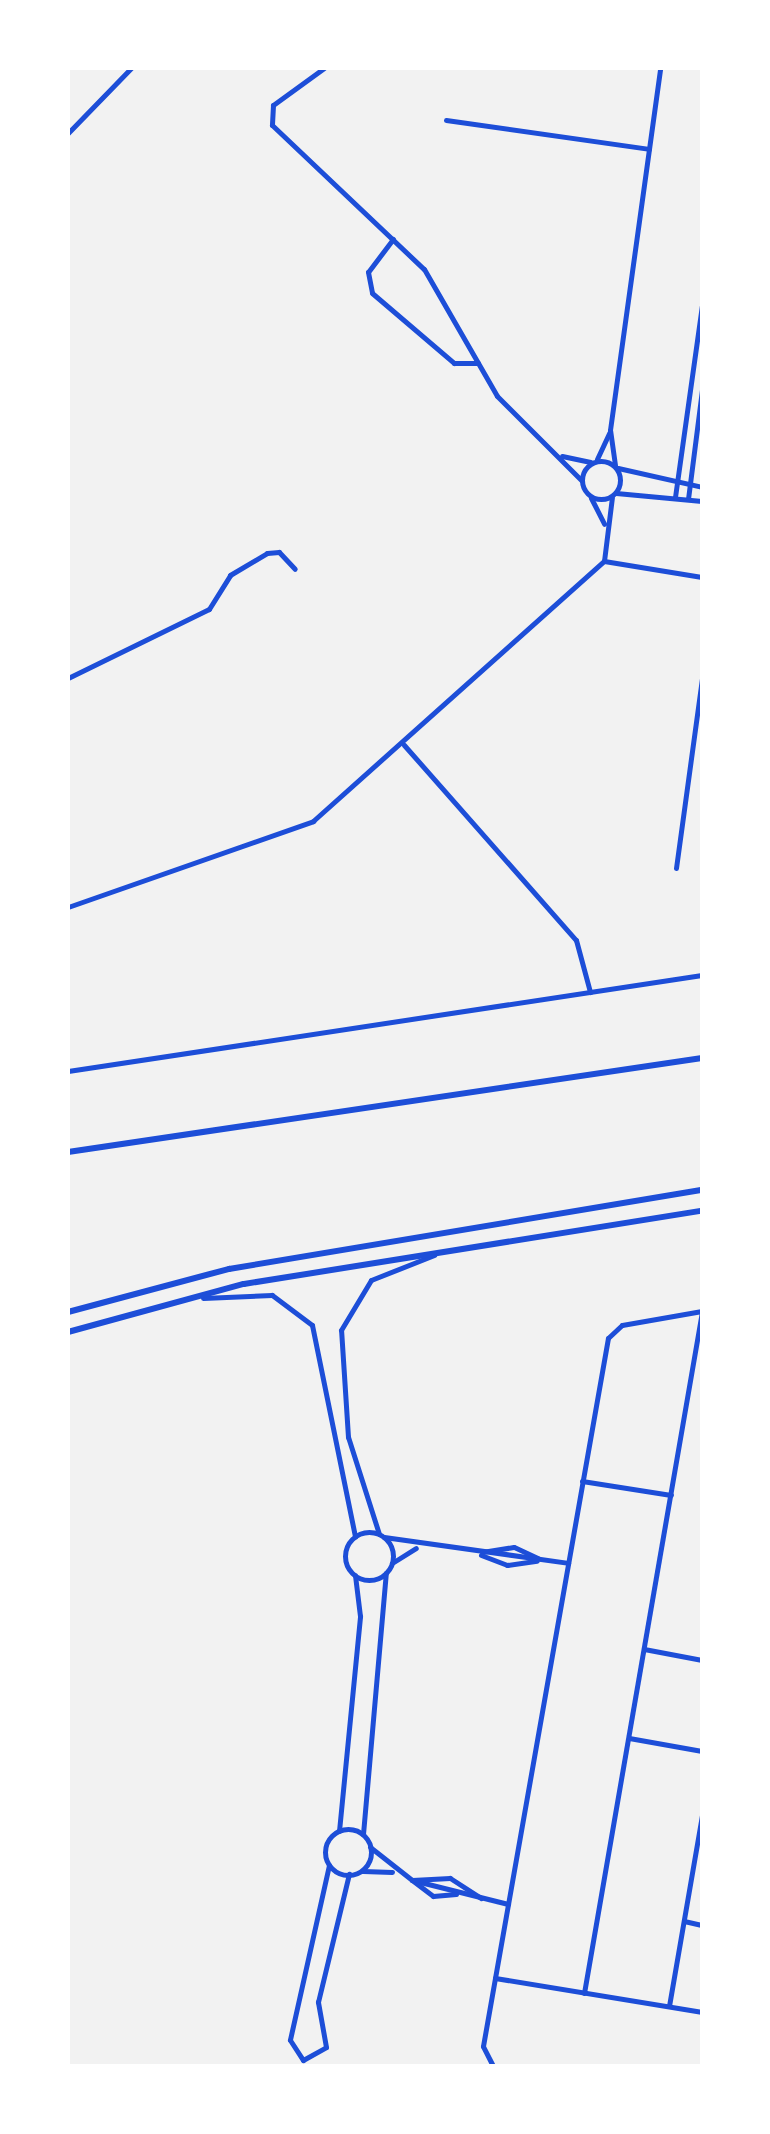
<!DOCTYPE html>
<style>
body{margin:0}
#map{position:relative;width:770px;height:2134px;overflow:hidden;background:#f2f2f2;font-family:"Varela Round",sans-serif}
div>[style]{position:absolute}
.minor>*{height:5px;margin:-2.5px;padding:0 2.5px;transform-origin:2.5px;border-radius:2.5px;background:#1d4ed8}
.minor>.ring{margin:-2.5px;padding:0;box-sizing:content-box;background:none;border:5px solid #1d4ed8;border-radius:50%}
.tertiary>*{height:6px;margin:-3px;padding:0 3px;transform-origin:3px;border-radius:3px;background:#1d4ed8}
span{translate:-50% -50%;white-space:nowrap;text-align:center;line-height:1.15;-webkit-text-stroke:10px #fff;paint-order:stroke}
.frame{position:absolute;inset:0;border:70px solid #fff;pointer-events:none}
</style>
<div id="map">
<div class="minor">
<i style="left:324px;top:68px;width:63px;rotate:144deg"></i>
<i style="left:273px;top:105px;width:20px;rotate:93deg"></i>
<i style="left:272px;top:125px;width:209px;rotate:43.5deg"></i>
<i style="left:424px;top:269px;width:146px;rotate:60.1deg"></i>
<i style="left:497px;top:396px;width:120px;rotate:45deg"></i>
<i style="left:446px;top:120px;width:205px;rotate:8.1deg"></i>
<i style="left:68px;top:133px;width:91px;rotate:-45.9deg"></i>
<i style="left:393px;top:239px;width:41px;rotate:127.1deg"></i>
<i style="left:368px;top:272px;width:21px;rotate:79deg"></i>
<i style="left:372px;top:293px;width:108px;rotate:40.5deg"></i>
<i style="left:454px;top:363px;width:24px"></i>
<i style="left:562px;top:456px;width:29px;rotate:12deg"></i>
<i style="left:597px;top:459px;width:29px;rotate:-65deg"></i>
<i class="ring" style="left:582px;top:461px;width:33px;height:33px"></i>
<i style="left:615px;top:465px;width:35px;rotate:-98deg"></i>
<i style="left:610px;top:430px;width:365px;rotate:-82.1deg"></i>
<i style="left:618px;top:468px;width:86px;rotate:12.7deg"></i>
<i style="left:616px;top:493px;width:86px;rotate:5.3deg"></i>
<i style="left:675px;top:497px;width:193px;rotate:-82deg"></i>
<i style="left:591px;top:498px;width:29px;rotate:63deg"></i>
<i style="left:688px;top:499px;width:111px;rotate:-82.7deg"></i>
<i style="left:604px;top:561px;width:64px;rotate:-82.9deg"></i>
<i style="left:68px;top:678px;width:157px;rotate:-26.1deg"></i>
<i style="left:209px;top:609px;width:40px;rotate:-58deg"></i>
<i style="left:230px;top:575px;width:43px;rotate:-30.7deg"></i>
<i style="left:267px;top:553px;width:12px;rotate:-5deg"></i>
<i style="left:279px;top:552px;width:23px;rotate:47deg"></i>
<i style="left:404px;top:745px;width:260px;rotate:48.6deg"></i>
<i style="left:576px;top:940px;width:54px;rotate:74.9deg"></i>
<i style="left:676px;top:868px;width:192px;rotate:-82.2deg"></i>
<i style="left:68px;top:907px;width:260px;rotate:-19.3deg"></i>
<i style="left:313px;top:821px;width:390px;rotate:-41.8deg"></i>
<i style="left:604px;top:561px;width:99px;rotate:9.3deg"></i>
<i style="left:68px;top:1071px;width:641px;rotate:-8.61deg"></i>
<i style="left:203px;top:1298px;width:69px;rotate:-2.5deg"></i>
<i style="left:272px;top:1295px;width:50px;rotate:36.9deg"></i>
<i style="left:312px;top:1325px;width:216px;rotate:78.5deg"></i>
<i style="left:582px;top:1481px;width:90px;rotate:8.9deg"></i>
<i class="ring" style="left:345px;top:1532px;width:43px;height:43px"></i>
<i style="left:379px;top:1534px;width:102px;rotate:-107.7deg"></i>
<i style="left:348px;top:1437px;width:107px;rotate:-93.7deg"></i>
<i style="left:341px;top:1330px;width:58px;rotate:-59deg"></i>
<i style="left:371px;top:1280px;width:68px;rotate:-21.6deg"></i>
<i style="left:384px;top:1537px;width:186px;rotate:8deg"></i>
<i style="left:482px;top:1552px;width:32px;rotate:-9deg"></i>
<i style="left:514px;top:1547px;width:26px;rotate:25deg"></i>
<i style="left:481px;top:1555px;width:28px;rotate:21deg"></i>
<i style="left:507px;top:1565px;width:30px;rotate:-8deg"></i>
<i style="left:392px;top:1563px;width:28px;rotate:-32deg"></i>
<i style="left:644px;top:1649px;width:59px;rotate:10.7deg"></i>
<i style="left:629px;top:1738px;width:74px;rotate:10.1deg"></i>
<i class="ring" style="left:325px;top:1829px;width:41px;height:41px"></i>
<i style="left:339px;top:1831px;width:216px;rotate:-84.4deg"></i>
<i style="left:360px;top:1616px;width:41px;rotate:-97deg"></i>
<i style="left:363px;top:1834px;width:262px;rotate:-85deg"></i>
<i style="left:370px;top:1847px;width:53px;rotate:38.2deg"></i>
<i style="left:412px;top:1880px;width:99px;rotate:14deg"></i>
<i style="left:329px;top:1865px;width:179px;rotate:102.6deg"></i>
<i style="left:290px;top:2040px;width:24px;rotate:57deg"></i>
<i style="left:303px;top:2060px;width:26px;rotate:-29deg"></i>
<i style="left:326px;top:2047px;width:46px;rotate:-100.1deg"></i>
<i style="left:318px;top:2002px;width:132px;rotate:-76.4deg"></i>
<i style="left:363px;top:1871px;width:29px;rotate:2deg"></i>
<i style="left:456px;top:1894px;width:23px;rotate:175deg"></i>
<i style="left:433px;top:1896px;width:26px;rotate:-143deg"></i>
<i style="left:412px;top:1880px;width:38px;rotate:-3deg"></i>
<i style="left:450px;top:1878px;width:37px;rotate:33deg"></i>
<i style="left:684px;top:1921px;width:18px;rotate:13deg"></i>
<i style="left:495px;top:1978px;width:210px;rotate:9.3deg"></i>
<i style="left:584px;top:1993px;width:692px;rotate:-80.18deg"></i>
<i style="left:669px;top:2006px;width:194px;rotate:-80.2deg"></i>
<i style="left:493px;top:2066px;width:22px;rotate:-117deg"></i>
<i style="left:483px;top:2046px;width:719px;rotate:-79.99deg"></i>
<i style="left:608px;top:1338px;width:19px;rotate:-43deg"></i>
<i style="left:622px;top:1325px;width:81px;rotate:-9.9deg"></i>
</div>
<div class="tertiary">
<i style="left:68px;top:1152px;width:641px;rotate:-8.43deg"></i>
<i style="left:68px;top:1312px;width:167px;rotate:-15deg"></i>
<i style="left:229px;top:1269px;width:480px;rotate:-9.5deg"></i>
<i style="left:68px;top:1332px;width:182px;rotate:-15.3deg"></i>
<i style="left:244px;top:1284px;width:464px;rotate:-9.1deg"></i>
</div>
<div class="frame"></div>
</div>
